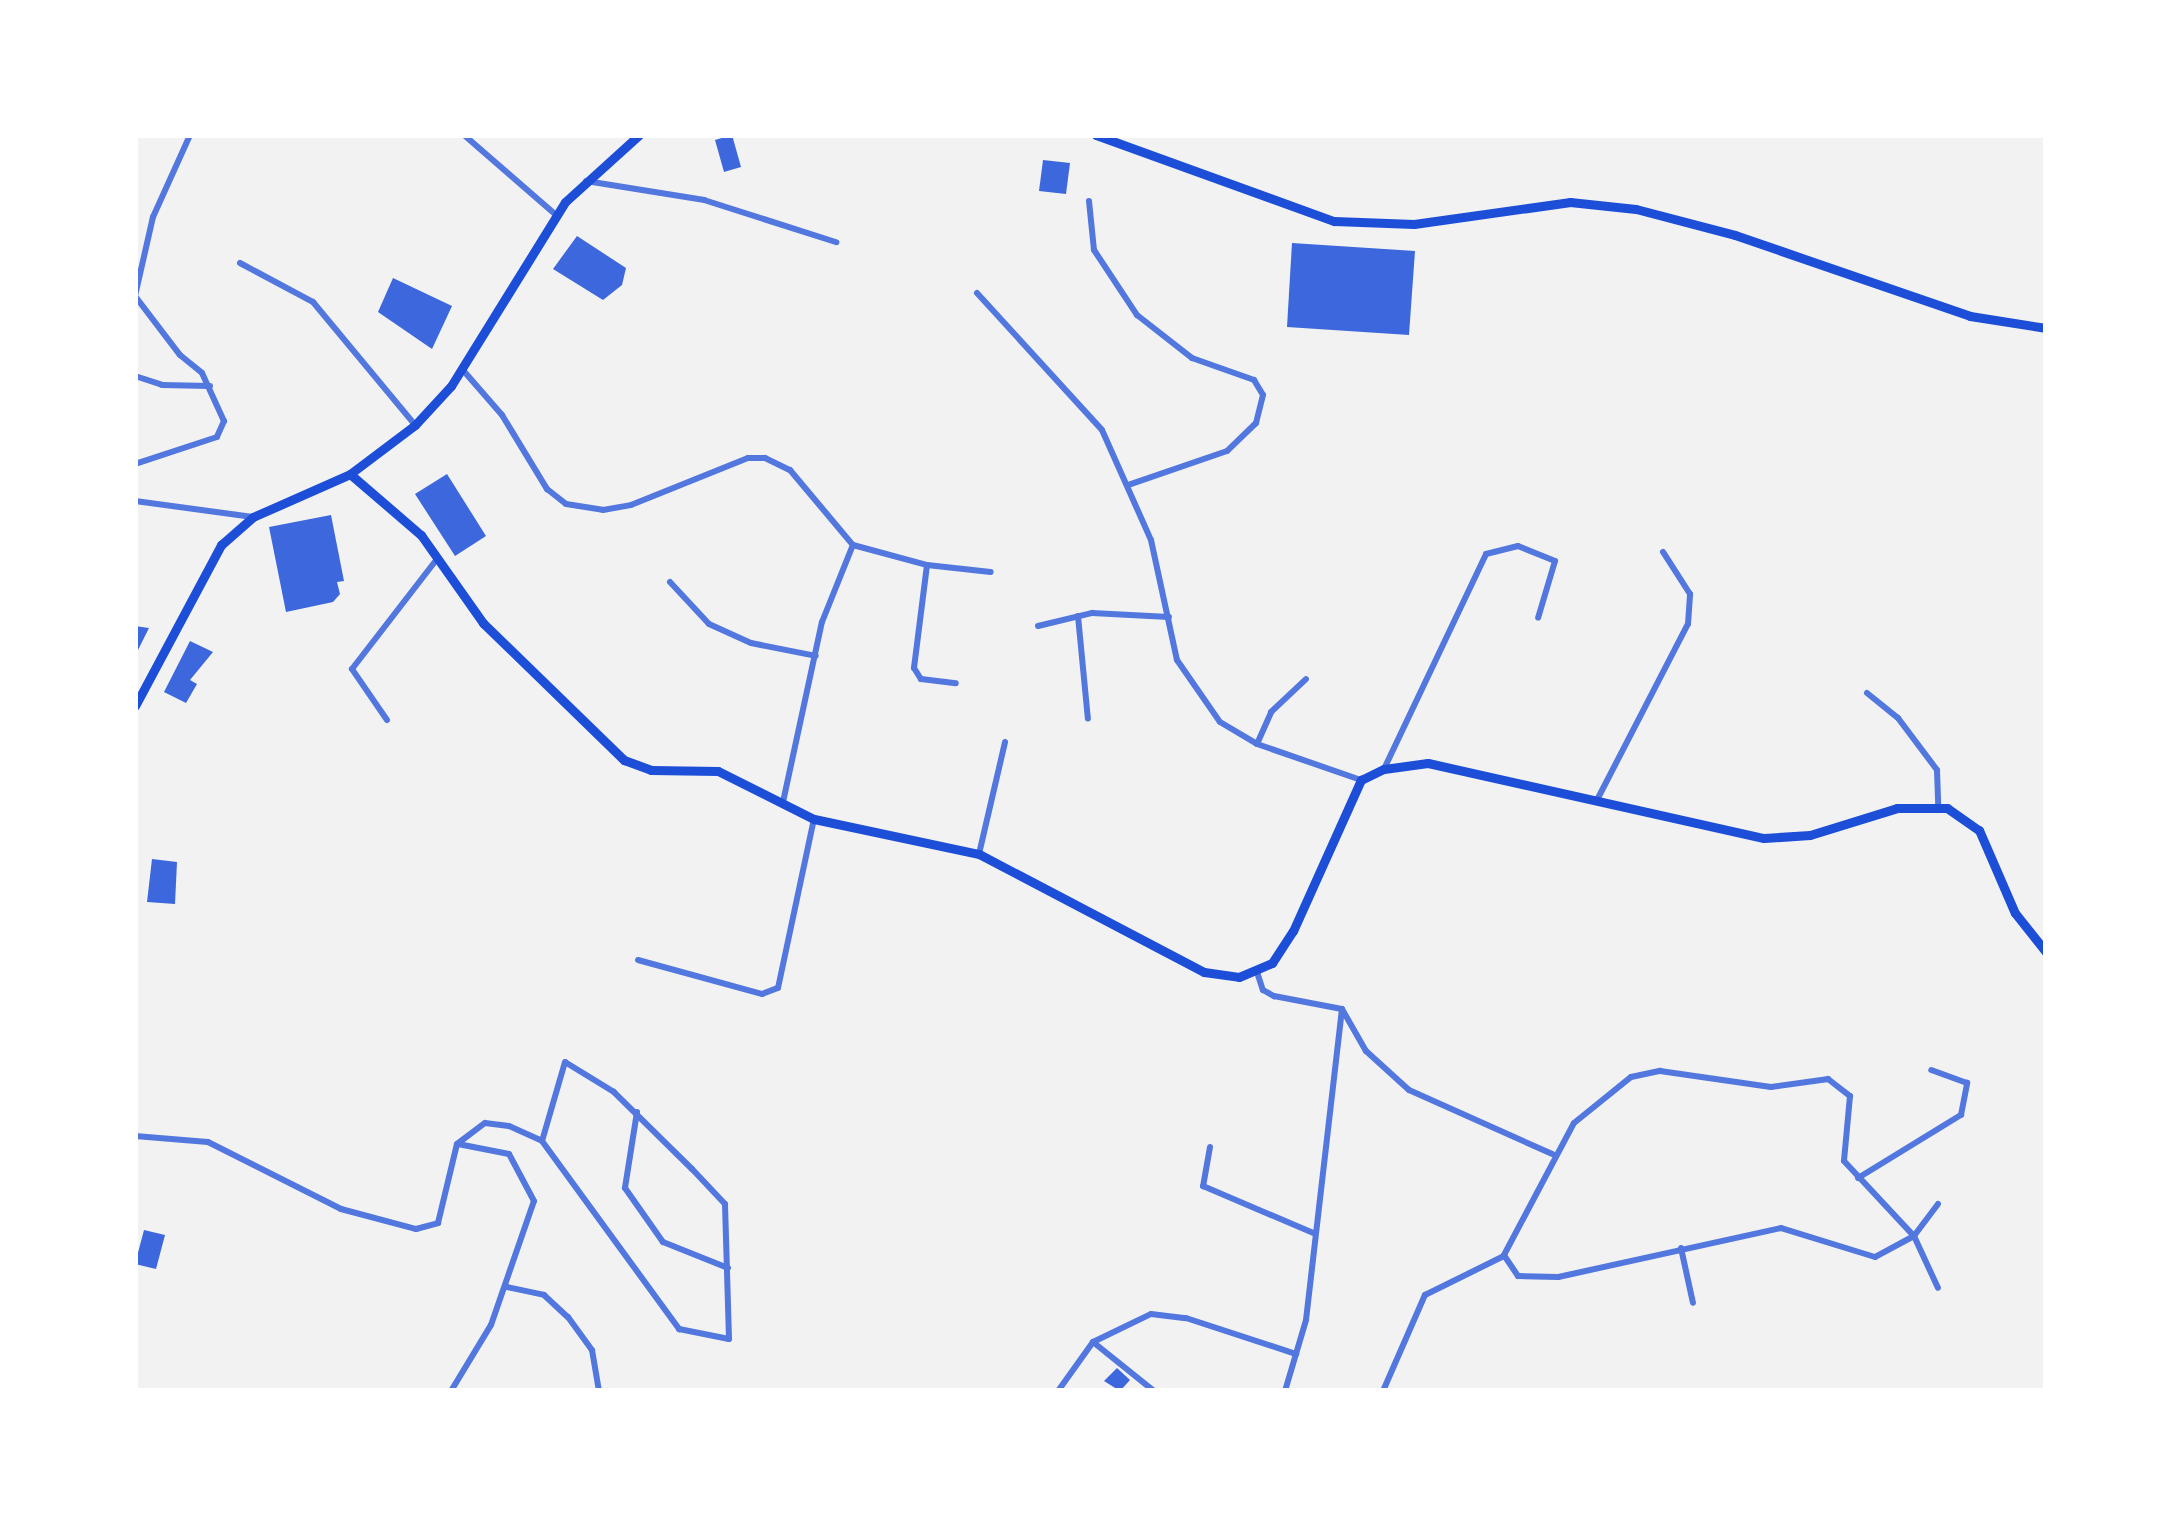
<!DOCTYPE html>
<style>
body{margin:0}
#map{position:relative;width:2181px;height:1526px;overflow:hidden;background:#f2f2f2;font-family:"Work Sans",sans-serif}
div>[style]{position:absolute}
.building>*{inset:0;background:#3d67dc}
.minor>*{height:6px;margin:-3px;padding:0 3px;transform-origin:3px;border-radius:3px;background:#5277de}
.primary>*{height:9px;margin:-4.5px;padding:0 4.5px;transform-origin:4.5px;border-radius:4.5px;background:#1d4ed8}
span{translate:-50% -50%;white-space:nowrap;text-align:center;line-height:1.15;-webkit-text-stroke:10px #fff;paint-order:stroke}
.frame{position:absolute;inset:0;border:138px solid #fff;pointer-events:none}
</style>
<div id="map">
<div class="building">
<i style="clip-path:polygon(732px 135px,741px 167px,724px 172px,715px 140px)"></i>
<i style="clip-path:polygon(1043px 160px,1070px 163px,1066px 194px,1039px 191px)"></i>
<i style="clip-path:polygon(577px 236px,626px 268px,622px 285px,603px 300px,553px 269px)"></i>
<i style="clip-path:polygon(1292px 243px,1415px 251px,1409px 335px,1287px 327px)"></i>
<i style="clip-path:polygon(393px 278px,452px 306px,432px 349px,378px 312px)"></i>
<i style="clip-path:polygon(447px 474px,486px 536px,455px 556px,415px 494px)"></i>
<i style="clip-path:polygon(331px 515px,344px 581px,337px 582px,340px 594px,333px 602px,286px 612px,269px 527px)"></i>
<i style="clip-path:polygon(135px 626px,149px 628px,135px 656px)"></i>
<i style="clip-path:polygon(190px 641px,213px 652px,190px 680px,197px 684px,186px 703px,164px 692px)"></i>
<i style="clip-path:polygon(152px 859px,177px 862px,175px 904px,147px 902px)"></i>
<i style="clip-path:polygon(144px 1230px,165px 1235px,156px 1269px,135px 1264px)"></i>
<i style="clip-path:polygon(1117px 1368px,1130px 1380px,1120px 1391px,1104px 1381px)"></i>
</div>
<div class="minor">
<i style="left:464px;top:135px;width:122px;rotate:41deg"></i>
<i style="left:586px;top:181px;width:120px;rotate:9.1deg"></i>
<i style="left:704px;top:200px;width:139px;rotate:17.7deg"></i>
<i style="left:1089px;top:201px;width:49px;rotate:84.2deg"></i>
<i style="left:1094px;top:250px;width:78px;rotate:56.5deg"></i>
<i style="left:1137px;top:315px;width:70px;rotate:38deg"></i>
<i style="left:1192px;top:358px;width:66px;rotate:19.5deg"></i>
<i style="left:1254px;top:380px;width:17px;rotate:59deg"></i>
<i style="left:1263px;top:395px;width:29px;rotate:104deg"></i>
<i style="left:1256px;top:423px;width:40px;rotate:136deg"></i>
<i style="left:1227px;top:451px;width:105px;rotate:161deg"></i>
<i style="left:240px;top:263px;width:83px;rotate:28.1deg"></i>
<i style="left:313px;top:302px;width:160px;rotate:50.3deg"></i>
<i style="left:977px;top:293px;width:185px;rotate:47.6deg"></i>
<i style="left:1102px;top:430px;width:120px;rotate:66deg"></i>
<i style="left:1151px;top:540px;width:123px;rotate:77.8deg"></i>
<i style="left:1177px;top:660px;width:75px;rotate:55.3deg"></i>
<i style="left:1220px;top:722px;width:43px;rotate:30.7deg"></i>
<i style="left:1257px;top:744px;width:110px;rotate:19.1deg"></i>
<i style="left:135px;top:296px;width:74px;rotate:52.7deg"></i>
<i style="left:180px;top:355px;width:28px;rotate:39deg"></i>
<i style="left:202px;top:373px;width:53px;rotate:65.4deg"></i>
<i style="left:224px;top:421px;width:17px;rotate:114deg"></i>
<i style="left:217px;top:437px;width:86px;rotate:161.8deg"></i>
<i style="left:135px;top:296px;width:81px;rotate:-77.2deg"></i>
<i style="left:153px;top:217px;width:90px;rotate:-65.7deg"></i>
<i style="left:462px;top:369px;width:61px;rotate:49deg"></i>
<i style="left:502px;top:415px;width:87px;rotate:58.7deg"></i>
<i style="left:547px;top:489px;width:24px;rotate:38deg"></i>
<i style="left:566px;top:504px;width:37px;rotate:9deg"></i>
<i style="left:603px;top:510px;width:28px;rotate:-10deg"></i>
<i style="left:631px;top:505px;width:126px;rotate:-21.9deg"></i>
<i style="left:748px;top:458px;width:17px"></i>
<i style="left:765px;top:458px;width:28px;rotate:26deg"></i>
<i style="left:790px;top:470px;width:98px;rotate:50deg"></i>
<i style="left:135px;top:376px;width:28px;rotate:18deg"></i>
<i style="left:162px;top:385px;width:48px;rotate:1.2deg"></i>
<i style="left:135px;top:501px;width:119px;rotate:7.7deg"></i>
<i style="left:853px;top:545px;width:77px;rotate:15.1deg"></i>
<i style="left:927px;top:565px;width:64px;rotate:6.2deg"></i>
<i style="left:927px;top:565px;width:104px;rotate:97.2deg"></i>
<i style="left:914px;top:668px;width:13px;rotate:58deg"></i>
<i style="left:921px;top:679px;width:35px;rotate:7deg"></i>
<i style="left:670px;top:582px;width:57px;rotate:47.1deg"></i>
<i style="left:709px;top:624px;width:46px;rotate:24.3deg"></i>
<i style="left:751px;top:643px;width:66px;rotate:11.3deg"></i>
<i style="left:1078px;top:616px;width:103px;rotate:84.5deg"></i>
<i style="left:1038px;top:626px;width:56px;rotate:-13.5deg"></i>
<i style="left:1092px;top:613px;width:77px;rotate:3deg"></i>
<i style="left:1867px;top:693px;width:40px;rotate:39deg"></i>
<i style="left:1898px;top:718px;width:65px;rotate:53.1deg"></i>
<i style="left:1937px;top:770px;width:36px;rotate:88deg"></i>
<i style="left:387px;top:720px;width:62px;rotate:-124.5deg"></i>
<i style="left:352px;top:669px;width:139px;rotate:-52.3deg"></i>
<i style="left:1257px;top:744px;width:35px;rotate:-66deg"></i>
<i style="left:1271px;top:712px;width:48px;rotate:-43.3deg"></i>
<i style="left:1384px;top:769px;width:238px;rotate:-64.6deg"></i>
<i style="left:1486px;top:554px;width:33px;rotate:-14deg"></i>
<i style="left:1518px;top:546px;width:40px;rotate:22deg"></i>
<i style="left:1555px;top:561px;width:59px;rotate:106.6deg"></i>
<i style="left:1597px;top:800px;width:198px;rotate:-62.7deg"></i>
<i style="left:1688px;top:624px;width:30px;rotate:-86deg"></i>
<i style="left:1690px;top:594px;width:50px;rotate:-122.7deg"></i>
<i style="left:783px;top:802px;width:184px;rotate:-77.8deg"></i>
<i style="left:822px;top:622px;width:83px;rotate:-68.1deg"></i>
<i style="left:979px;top:854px;width:115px;rotate:-76.9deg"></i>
<i style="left:638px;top:960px;width:129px;rotate:15.3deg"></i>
<i style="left:762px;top:994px;width:17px;rotate:-21deg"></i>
<i style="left:778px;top:988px;width:173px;rotate:-78deg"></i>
<i style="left:1257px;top:972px;width:19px;rotate:72deg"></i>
<i style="left:1263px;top:990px;width:13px;rotate:29deg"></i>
<i style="left:1274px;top:996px;width:69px;rotate:10.8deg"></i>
<i style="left:1342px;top:1009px;width:48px;rotate:60.3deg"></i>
<i style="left:1366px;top:1051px;width:58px;rotate:42.2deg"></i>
<i style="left:1409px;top:1090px;width:157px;rotate:24.1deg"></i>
<i style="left:637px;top:1112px;width:77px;rotate:99deg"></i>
<i style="left:625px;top:1188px;width:66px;rotate:54.9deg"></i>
<i style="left:663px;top:1242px;width:70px;rotate:21.8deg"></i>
<i style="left:135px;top:1136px;width:73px;rotate:4.7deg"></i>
<i style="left:208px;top:1142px;width:149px;rotate:26.7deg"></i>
<i style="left:341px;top:1209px;width:78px;rotate:14.9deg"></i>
<i style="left:416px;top:1229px;width:23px;rotate:-15deg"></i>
<i style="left:438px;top:1223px;width:81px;rotate:-76.5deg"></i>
<i style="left:457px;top:1144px;width:35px;rotate:-37deg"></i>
<i style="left:485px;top:1123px;width:24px;rotate:7deg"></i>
<i style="left:509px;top:1126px;width:36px;rotate:24deg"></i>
<i style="left:542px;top:1141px;width:233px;rotate:53.9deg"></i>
<i style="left:679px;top:1329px;width:51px;rotate:11.3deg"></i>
<i style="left:729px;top:1339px;width:135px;rotate:-91.7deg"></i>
<i style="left:725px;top:1204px;width:48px;rotate:-133.3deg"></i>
<i style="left:692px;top:1169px;width:110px;rotate:-135.4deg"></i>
<i style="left:614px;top:1092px;width:57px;rotate:-148.5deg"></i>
<i style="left:565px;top:1062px;width:82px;rotate:106.2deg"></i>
<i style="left:1210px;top:1147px;width:40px;rotate:100deg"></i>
<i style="left:1203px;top:1186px;width:120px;rotate:23.1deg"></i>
<i style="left:1858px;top:1178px;width:121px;rotate:-31.5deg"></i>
<i style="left:1961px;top:1115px;width:33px;rotate:-79deg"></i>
<i style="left:1967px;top:1083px;width:38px;rotate:-160deg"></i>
<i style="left:1938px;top:1204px;width:40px;rotate:127deg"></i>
<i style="left:1914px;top:1236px;width:44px;rotate:151.7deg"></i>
<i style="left:1875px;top:1257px;width:98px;rotate:-162.9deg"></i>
<i style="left:1781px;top:1228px;width:228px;rotate:167.6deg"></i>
<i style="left:1558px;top:1277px;width:40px;rotate:-178.6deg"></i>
<i style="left:1518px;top:1276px;width:25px;rotate:-124deg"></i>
<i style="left:1504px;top:1255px;width:149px;rotate:-62.1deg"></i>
<i style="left:1574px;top:1123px;width:73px;rotate:-38.9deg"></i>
<i style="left:1631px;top:1077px;width:30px;rotate:-12deg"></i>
<i style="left:1660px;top:1071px;width:112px;rotate:8.2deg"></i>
<i style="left:1771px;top:1087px;width:58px;rotate:-8deg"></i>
<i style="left:1828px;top:1079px;width:28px;rotate:38deg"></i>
<i style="left:1850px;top:1096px;width:65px;rotate:95.3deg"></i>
<i style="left:1844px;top:1161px;width:103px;rotate:47deg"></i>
<i style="left:1914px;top:1236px;width:57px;rotate:65.2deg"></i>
<i style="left:1681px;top:1248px;width:56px;rotate:77.7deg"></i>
<i style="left:507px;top:1287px;width:38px;rotate:12deg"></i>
<i style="left:544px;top:1295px;width:33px;rotate:43deg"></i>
<i style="left:568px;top:1317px;width:41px;rotate:54deg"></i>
<i style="left:592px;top:1350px;width:42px;rotate:80.3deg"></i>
<i style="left:1093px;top:1342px;width:78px;rotate:38.8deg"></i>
<i style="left:451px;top:1391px;width:77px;rotate:-58.8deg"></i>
<i style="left:491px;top:1325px;width:131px;rotate:-70.9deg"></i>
<i style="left:534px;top:1201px;width:53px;rotate:-118deg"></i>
<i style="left:509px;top:1154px;width:52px;rotate:-168.9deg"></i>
<i style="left:1058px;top:1391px;width:60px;rotate:-54.5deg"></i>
<i style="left:1093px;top:1342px;width:64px;rotate:-25.8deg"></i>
<i style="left:1151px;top:1314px;width:35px;rotate:7deg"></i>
<i style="left:1186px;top:1318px;width:116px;rotate:18.1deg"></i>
<i style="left:1285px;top:1391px;width:74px;rotate:-73.5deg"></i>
<i style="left:1306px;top:1320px;width:313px;rotate:-83.4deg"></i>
<i style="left:1383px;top:1391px;width:105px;rotate:-66.4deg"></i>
<i style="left:1425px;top:1295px;width:88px;rotate:-26.3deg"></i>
</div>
<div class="primary">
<i style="left:1096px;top:135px;width:253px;rotate:19.9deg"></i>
<i style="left:1334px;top:221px;width:80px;rotate:2.1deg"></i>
<i style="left:1414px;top:224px;width:158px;rotate:-8deg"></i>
<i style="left:1570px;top:202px;width:66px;rotate:6.1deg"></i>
<i style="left:1636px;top:209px;width:102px;rotate:14.7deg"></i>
<i style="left:1735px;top:235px;width:249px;rotate:19deg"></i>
<i style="left:1970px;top:316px;width:77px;rotate:9deg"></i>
<i style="left:350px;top:474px;width:94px;rotate:40.7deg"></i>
<i style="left:421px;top:535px;width:108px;rotate:54.8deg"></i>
<i style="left:483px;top:623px;width:197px;rotate:44.2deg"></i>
<i style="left:624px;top:760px;width:29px;rotate:20deg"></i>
<i style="left:651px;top:770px;width:67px;rotate:0.9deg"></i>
<i style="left:718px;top:771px;width:107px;rotate:26.6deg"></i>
<i style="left:814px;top:819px;width:169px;rotate:12deg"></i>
<i style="left:979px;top:854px;width:254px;rotate:27.7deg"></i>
<i style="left:1204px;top:972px;width:35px;rotate:8deg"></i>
<i style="left:1239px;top:977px;width:36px;rotate:-23deg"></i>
<i style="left:1272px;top:963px;width:38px;rotate:-57deg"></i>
<i style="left:1293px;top:931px;width:166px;rotate:-65.8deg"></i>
<i style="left:1361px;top:780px;width:25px;rotate:-26deg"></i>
<i style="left:1384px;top:769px;width:44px;rotate:-7.8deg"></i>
<i style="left:1428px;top:763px;width:344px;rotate:12.6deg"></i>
<i style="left:1764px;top:838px;width:46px;rotate:-3.7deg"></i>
<i style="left:1810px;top:835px;width:91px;rotate:-17.2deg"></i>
<i style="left:1897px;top:808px;width:50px"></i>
<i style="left:1947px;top:808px;width:39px;rotate:35deg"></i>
<i style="left:1979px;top:830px;width:90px;rotate:66.6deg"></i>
<i style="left:2015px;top:913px;width:50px;rotate:51.5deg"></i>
<i style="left:135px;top:706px;width:183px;rotate:-61.9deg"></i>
<i style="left:221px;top:545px;width:43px;rotate:-41.2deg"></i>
<i style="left:253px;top:517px;width:106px;rotate:-23.9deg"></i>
<i style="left:350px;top:474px;width:81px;rotate:-37deg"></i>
<i style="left:415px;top:425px;width:53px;rotate:-47.3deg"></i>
<i style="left:451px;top:386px;width:216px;rotate:-58.2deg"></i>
<i style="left:565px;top:202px;width:100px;rotate:-42.2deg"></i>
</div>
<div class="frame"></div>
</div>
